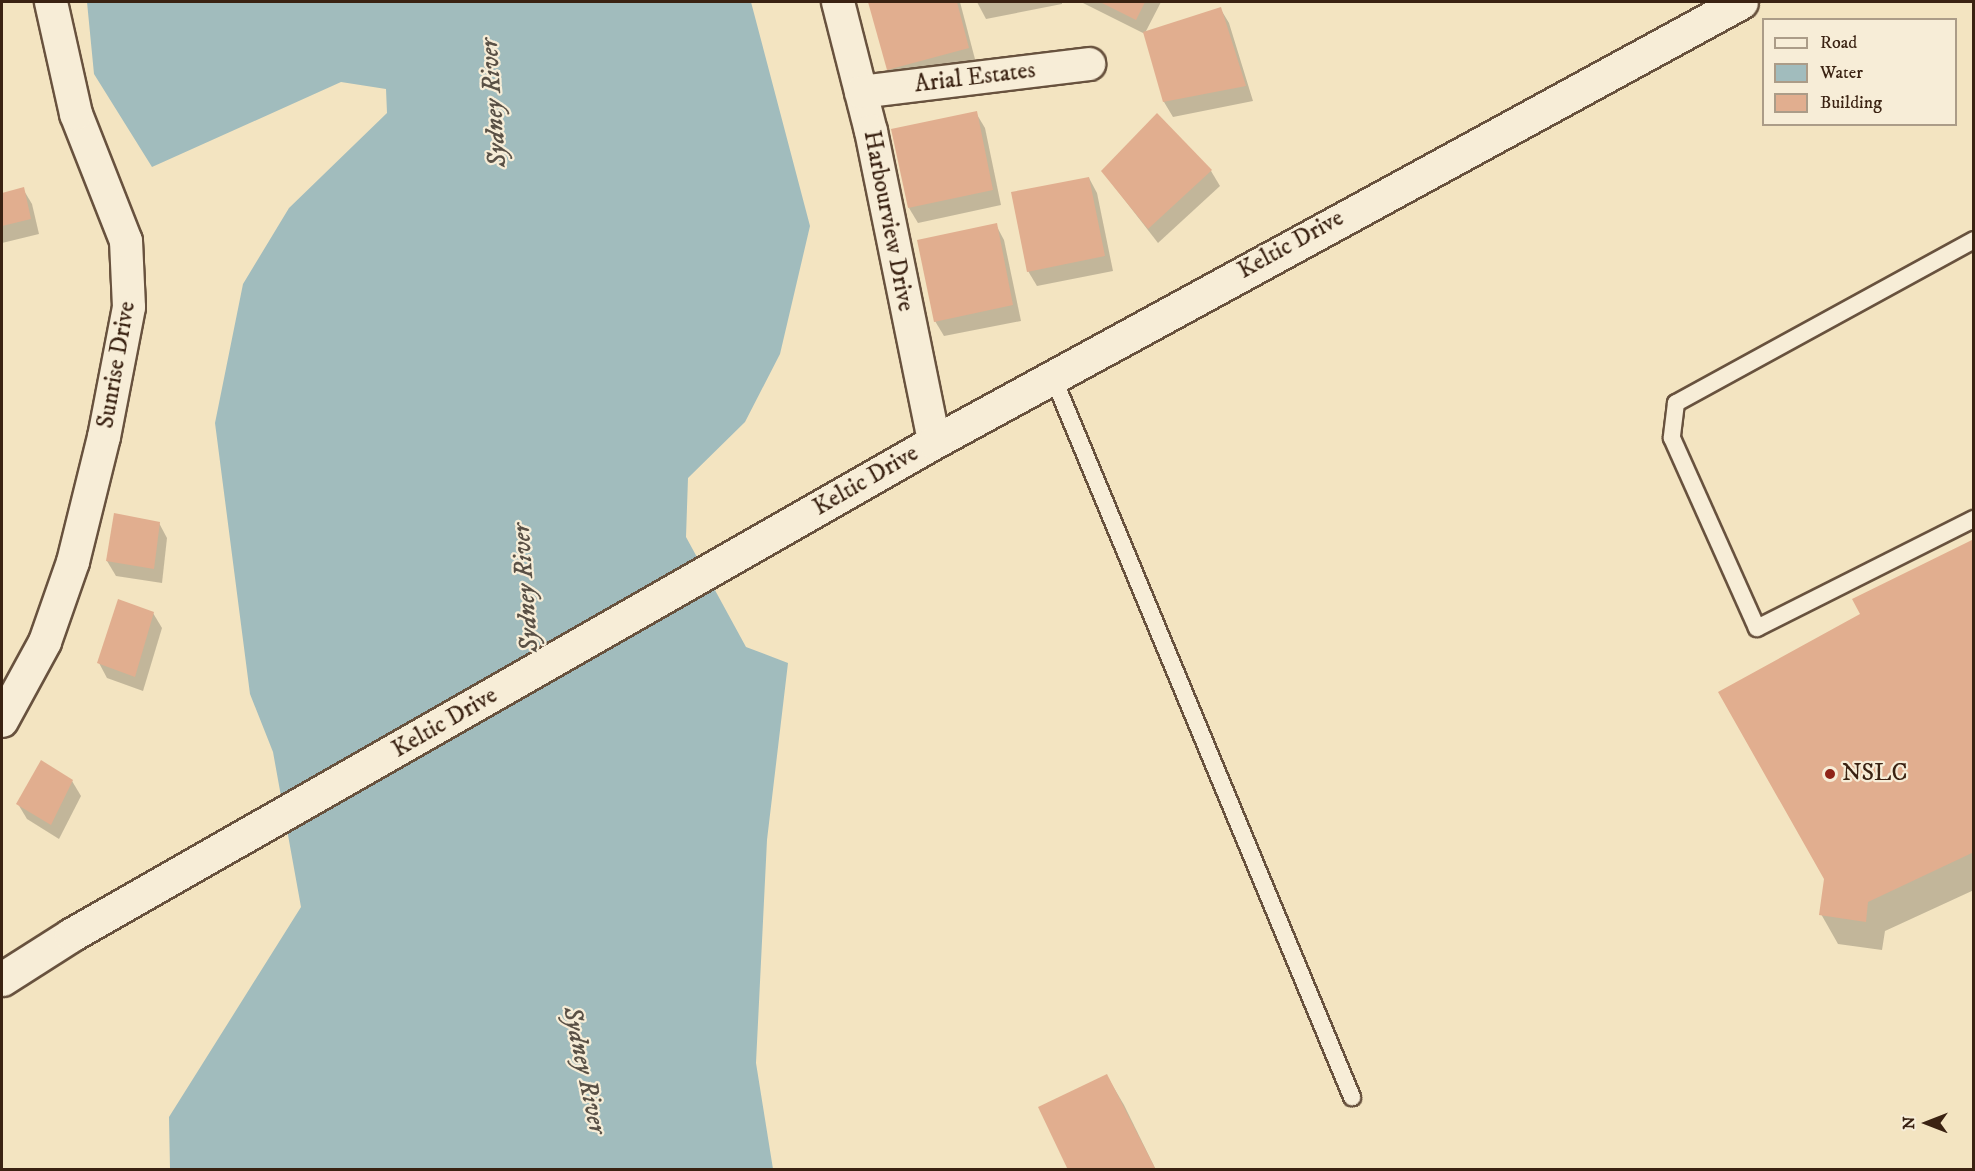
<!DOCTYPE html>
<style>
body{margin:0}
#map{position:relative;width:1975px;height:1171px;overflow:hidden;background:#f3e4c1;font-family:"IM FELL DW Pica",serif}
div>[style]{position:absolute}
.water>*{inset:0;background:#a1bcbd}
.shadow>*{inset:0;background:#0003}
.building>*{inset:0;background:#e1ae8f}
.roads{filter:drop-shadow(2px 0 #68523e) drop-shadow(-2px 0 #68523e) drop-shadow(0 2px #68523e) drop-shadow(0 -2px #68523e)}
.lane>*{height:16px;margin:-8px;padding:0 8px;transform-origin:8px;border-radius:8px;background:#f7edd7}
.street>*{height:32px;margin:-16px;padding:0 16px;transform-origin:16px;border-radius:16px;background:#f7edd7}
.secondary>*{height:33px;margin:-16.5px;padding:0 16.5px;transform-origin:16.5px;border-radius:16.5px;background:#f7edd7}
.dots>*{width:16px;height:16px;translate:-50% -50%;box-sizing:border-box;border:3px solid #f7edd7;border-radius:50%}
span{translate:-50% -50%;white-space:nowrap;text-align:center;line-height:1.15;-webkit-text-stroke:4.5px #f7edd7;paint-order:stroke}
.street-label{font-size:24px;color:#3a2212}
.poi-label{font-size:24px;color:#3a2212}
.left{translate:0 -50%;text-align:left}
.water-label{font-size:26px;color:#595045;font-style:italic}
.frame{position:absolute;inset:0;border:3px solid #3a2212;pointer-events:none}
.legend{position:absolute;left:1762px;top:18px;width:195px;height:108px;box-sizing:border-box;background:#f7edd7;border:2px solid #ab9c88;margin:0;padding:8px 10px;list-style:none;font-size:18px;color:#3a2212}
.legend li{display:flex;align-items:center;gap:12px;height:30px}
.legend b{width:30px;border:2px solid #ab9c88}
.north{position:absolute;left:1897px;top:1093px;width:60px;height:60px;-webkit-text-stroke:4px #f7edd7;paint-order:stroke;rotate:270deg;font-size:16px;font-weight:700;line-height:24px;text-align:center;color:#3a2212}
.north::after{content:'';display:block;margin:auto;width:21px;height:27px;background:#3a2212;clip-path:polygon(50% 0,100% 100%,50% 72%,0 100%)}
</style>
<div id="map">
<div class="water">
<i style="clip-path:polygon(87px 2px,751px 2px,810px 226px,780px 354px,745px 422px,688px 478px,686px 537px,746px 647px,788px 663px,767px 840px,756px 1063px,773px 1169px,170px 1169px,169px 1117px,301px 907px,273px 752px,250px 694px,215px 423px,243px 284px,289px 208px,387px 113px,386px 89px,341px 82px,152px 167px,94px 74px)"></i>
</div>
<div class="shadow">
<i style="clip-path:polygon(870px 2px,960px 2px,976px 63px,897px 85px,888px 70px)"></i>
<i style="clip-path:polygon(977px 2px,1062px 2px,1062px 4px,986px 19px)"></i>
<i style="clip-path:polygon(1081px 2px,1161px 2px,1145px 33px,1220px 8px,1229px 23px,1253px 101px,1173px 117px,1164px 102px,1145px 34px)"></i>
<i style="clip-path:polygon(976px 113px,985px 128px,1001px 205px,918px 223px,909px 208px)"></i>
<i style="clip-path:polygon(1211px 171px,1220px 186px,1158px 243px,1103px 172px)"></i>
<i style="clip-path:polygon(1089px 178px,1097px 193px,1113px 271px,1037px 286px,1028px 271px)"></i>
<i style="clip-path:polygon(23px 189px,32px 204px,39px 234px,2px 243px,2px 195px)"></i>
<i style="clip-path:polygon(996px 225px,1004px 240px,1021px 321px,944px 336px,935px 321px)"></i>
<i style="clip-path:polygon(159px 523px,167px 538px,162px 583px,116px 576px,107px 561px)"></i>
<i style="clip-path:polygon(1974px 540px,1974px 890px,1885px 931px,1882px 950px,1838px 944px,1821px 914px,1862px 615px)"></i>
<i style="clip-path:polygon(153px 613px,162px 628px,143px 691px,107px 678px,99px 663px)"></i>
<i style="clip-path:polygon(72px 781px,81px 796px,59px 839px,27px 819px,18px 804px)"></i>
<i style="clip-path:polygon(1107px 1076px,1124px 1105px,1156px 1170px,1070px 1170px)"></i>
</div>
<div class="building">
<i style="clip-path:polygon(868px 2px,957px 2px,969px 48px,887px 70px)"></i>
<i style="clip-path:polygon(1100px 2px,1145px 2px,1136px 20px)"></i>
<i style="clip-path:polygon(1221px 7px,1246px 86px,1163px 102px,1143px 32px)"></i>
<i style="clip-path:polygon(977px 111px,993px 190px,908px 208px,891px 129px)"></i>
<i style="clip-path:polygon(1157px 113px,1212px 170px,1148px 229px,1101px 171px)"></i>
<i style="clip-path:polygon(1089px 177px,1105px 256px,1027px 272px,1011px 192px)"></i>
<i style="clip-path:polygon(24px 187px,31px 219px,2px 226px,2px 193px)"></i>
<i style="clip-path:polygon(997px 223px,1013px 305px,934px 322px,917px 240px)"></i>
<i style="clip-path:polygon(114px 513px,160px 522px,154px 569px,106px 561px)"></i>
<i style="clip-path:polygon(1974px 539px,1974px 852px,1868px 902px,1866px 922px,1819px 915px,1824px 879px,1718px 692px,1860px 614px,1852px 599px)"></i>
<i style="clip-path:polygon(118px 599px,154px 612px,135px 677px,97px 663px)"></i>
<i style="clip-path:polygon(41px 760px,73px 780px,51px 825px,16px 804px)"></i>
<i style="clip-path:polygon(1107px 1074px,1156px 1170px,1068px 1170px,1038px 1107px)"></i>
</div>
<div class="roads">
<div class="lane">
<i style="left:1974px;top:240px;width:340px;rotate:151.3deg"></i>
<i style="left:1676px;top:403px;width:35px;rotate:97deg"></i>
<i style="left:1672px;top:438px;width:208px;rotate:65.9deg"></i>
<i style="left:1757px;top:628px;width:243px;rotate:-26.7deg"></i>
<i style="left:1053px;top:377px;width:780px;rotate:67.45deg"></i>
</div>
<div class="street">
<i style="left:838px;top:2px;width:133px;rotate:75.7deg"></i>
<i style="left:871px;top:131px;width:317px;rotate:78.5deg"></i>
<i style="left:861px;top:92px;width:230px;rotate:-7deg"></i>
<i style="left:2px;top:721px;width:90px;rotate:-61.4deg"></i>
<i style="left:45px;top:642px;width:85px;rotate:-70.7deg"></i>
<i style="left:73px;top:562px;width:129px;rotate:-76.1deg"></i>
<i style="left:104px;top:437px;width:132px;rotate:-79.1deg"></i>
<i style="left:129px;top:307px;width:66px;rotate:-92.6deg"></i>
<i style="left:126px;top:241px;width:136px;rotate:-111.5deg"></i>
<i style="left:76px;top:114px;width:115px;rotate:-102.6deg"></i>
</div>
<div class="secondary">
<i style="left:2px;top:979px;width:82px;rotate:-32.5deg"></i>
<i style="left:71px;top:935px;width:994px;rotate:-29.74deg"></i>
<i style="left:934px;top:442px;width:919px;rotate:-28.6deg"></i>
</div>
</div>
<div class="dots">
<i style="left:1830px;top:774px;background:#8f2418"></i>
</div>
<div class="street-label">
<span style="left:975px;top:78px;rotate:-7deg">Arial Estates</span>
<span style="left:888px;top:221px;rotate:79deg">Harbourview Drive</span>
<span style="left:1291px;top:245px;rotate:-29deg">Keltic Drive</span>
<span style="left:117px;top:365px;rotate:-80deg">Sunrise Drive</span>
<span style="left:866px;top:481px;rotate:-30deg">Keltic Drive</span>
<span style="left:445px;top:723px;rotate:-30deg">Keltic Drive</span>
</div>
<div class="poi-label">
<span class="left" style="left:1842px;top:774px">NSLC</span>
</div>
<div class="water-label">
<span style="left:494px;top:103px;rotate:-94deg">Sydney River</span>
<span style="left:526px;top:588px;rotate:-94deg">Sydney River</span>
<span style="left:584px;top:1070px;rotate:78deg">Sydney River</span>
</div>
<div class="frame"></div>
<ul class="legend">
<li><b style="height:8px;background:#f7edd7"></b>Road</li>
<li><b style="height:16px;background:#a1bcbd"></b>Water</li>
<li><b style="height:16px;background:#e1ae8f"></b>Building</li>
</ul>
<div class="north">N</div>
</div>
